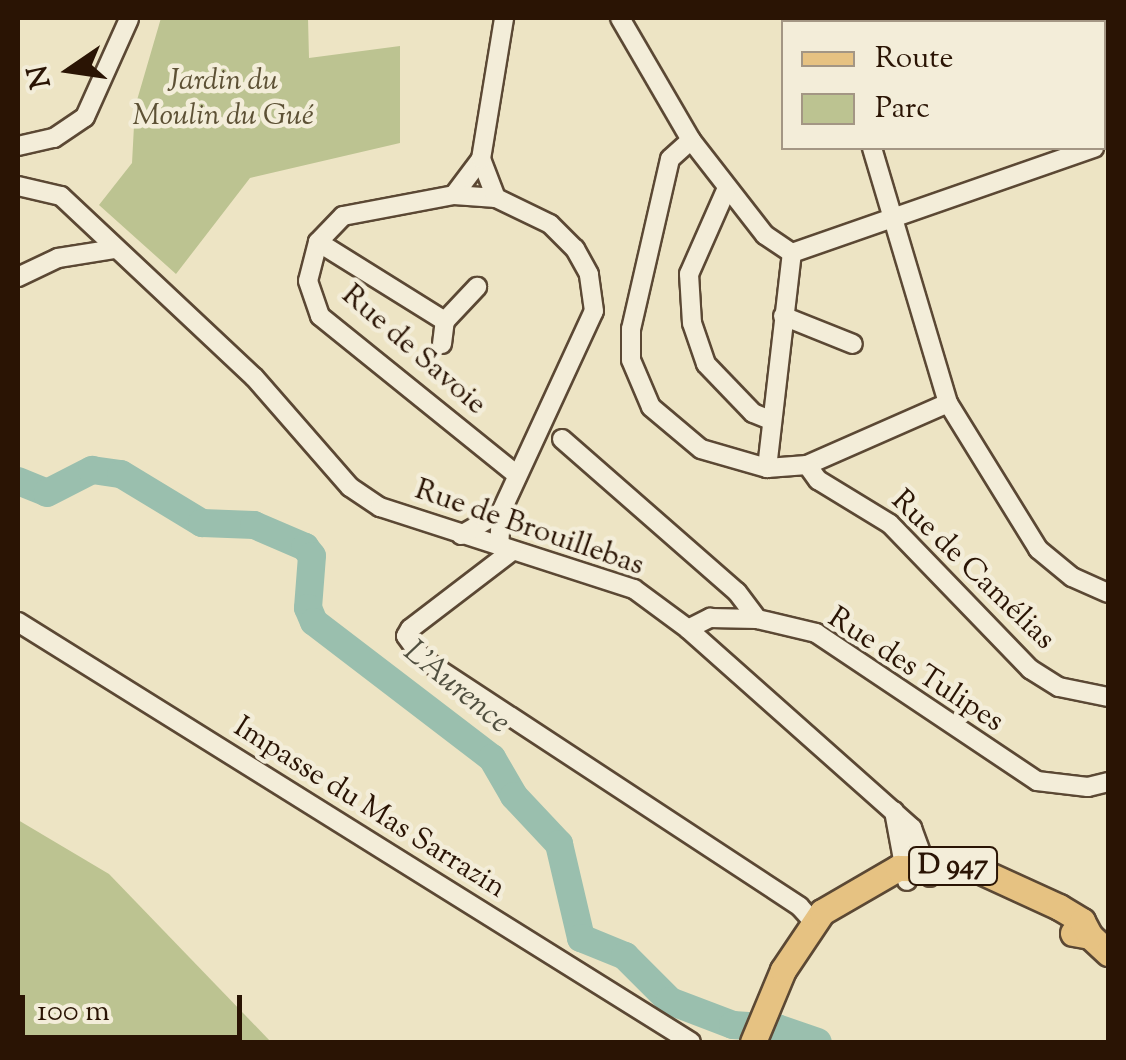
<!DOCTYPE html>
<meta charset="utf-8">
<style>
body{margin:0}
#map{position:relative;width:1126px;height:1060px;overflow:hidden;background:#ede4c4;font-family:"Sorts Mill Goudy",serif}
div>[style]{position:absolute}
.green>*{inset:0;background:#bcc391}
.water>*{inset:0;background:#9abfae}
.river>*{height:28px;margin:-14px;padding:0 14px;transform-origin:14px;border-radius:14px;background:#9abfae}
.roads{filter:drop-shadow(2px 0 #5b4834) drop-shadow(-2px 0 #5b4834) drop-shadow(0 2px #5b4834) drop-shadow(0 -2px #5b4834)}
.minor>*{height:18px;margin:-9px;padding:0 9px;transform-origin:9px;border-radius:9px;background:#f3edd9}
.primary>*{height:25px;margin:-12.5px;padding:0 12.5px;transform-origin:12.5px;border-radius:12.5px;background:#e6c282}
span{translate:-50% -50%;white-space:nowrap;text-align:center;line-height:1.15;-webkit-text-stroke:9px #f3edd9;paint-order:stroke}
.shield-label span{padding:2px 8px;background:#f3edd9;border:2px solid;border-radius:8px;-webkit-text-stroke-width:0}
.shield-label{font-size:28px;color:#2a1404;font-weight:700}
.park-label{font-size:30px;color:#5d5135;font-style:italic}
.street-label{font-size:30px;color:#2a1404}
.water-label{font-size:32px;color:#515040;font-style:italic}
.frame{position:absolute;inset:0;border:20px solid #2a1404;pointer-events:none}
.legend{position:absolute;left:781px;top:20px;width:325px;height:130px;box-sizing:border-box;background:#f3edd9;border:2px solid #a39684;margin:0;padding:12px 18px;list-style:none;font-size:30px;color:#2a1404}
.legend li{display:flex;align-items:center;gap:20px;height:50px}
.legend b{width:50px;border:2px solid #a39684}
.north{position:absolute;left:20px;top:20px;width:100px;height:100px;-webkit-text-stroke:8px #f3edd9;paint-order:stroke;rotate:257deg;font-size:28px;font-weight:700;line-height:40px;text-align:center;color:#2a1404}
.north::after{content:'';display:block;margin:auto;width:35px;height:45px;background:#2a1404;clip-path:polygon(50% 0,100% 100%,50% 72%,0 100%)}
.scale{position:absolute;left:20px;top:995px;width:222px;height:45px;box-sizing:border-box;border:5px solid #2a1404;border-top:0;padding-left:12px;font-size:30px;line-height:35px;white-space:nowrap;color:#2a1404;-webkit-text-stroke:8px #f3edd9;paint-order:stroke}
</style>
<div id="map">
<div class="green">
<i style="clip-path:polygon(161px 18px,308px 18px,309px 58px,400px 46px,400px 143px,250px 178px,176px 274px,99px 205px,132px 163px,135px 107px)"></i>
<i style="clip-path:polygon(18px 820px,109px 874px,271px 1042px,18px 1042px)"></i>
</div>
<div class="water">
<i style="clip-path:polygon(92px 470px,121px 474px,202px 523px,254px 525px,305px 547px,312px 556px,308px 608px,314px 622px,492px 758px,514px 796px,559px 844px,581px 938px,625px 956px,670px 1001px,732px 1025px,748px 1024px,745px 1034px,689px 1018px,615px 958px,566px 932px,566px 877px,556px 847px,513px 804px,477px 750px,410px 710px,319px 639px,303px 616px,302px 552px,252px 529px,200px 529px,119px 477px,95px 476px,49px 497px,18px 486px,48px 493px)"></i>
</div>
<div class="river">
<i style="left:18px;top:481px;width:31px;rotate:22deg"></i>
<i style="left:47px;top:493px;width:51px;rotate:-27.1deg"></i>
<i style="left:92px;top:470px;width:29px;rotate:8deg"></i>
<i style="left:121px;top:474px;width:95px;rotate:31.2deg"></i>
<i style="left:202px;top:523px;width:52px;rotate:2.2deg"></i>
<i style="left:254px;top:525px;width:56px;rotate:23.3deg"></i>
<i style="left:305px;top:547px;width:11px;rotate:52deg"></i>
<i style="left:312px;top:556px;width:52px;rotate:94.4deg"></i>
<i style="left:308px;top:608px;width:15px;rotate:67deg"></i>
<i style="left:314px;top:622px;width:224px;rotate:37.4deg"></i>
<i style="left:492px;top:758px;width:44px;rotate:59.9deg"></i>
<i style="left:514px;top:796px;width:66px;rotate:46.8deg"></i>
<i style="left:559px;top:844px;width:97px;rotate:76.8deg"></i>
<i style="left:581px;top:938px;width:48px;rotate:22.2deg"></i>
<i style="left:625px;top:956px;width:64px;rotate:45deg"></i>
<i style="left:670px;top:1001px;width:67px;rotate:20.9deg"></i>
<i style="left:733px;top:1025px;width:44px;rotate:3.9deg"></i>
<i style="left:777px;top:1028px;width:43px;rotate:18.9deg"></i>
</div>
<div class="roads">
<div class="minor">
<i style="left:620px;top:18px;width:141px;rotate:59.8deg"></i>
<i style="left:691px;top:140px;width:120px;rotate:52.1deg"></i>
<i style="left:765px;top:235px;width:32px;rotate:34deg"></i>
<i style="left:792px;top:253px;width:320px;rotate:-19.2deg"></i>
<i style="left:829px;top:18px;width:4px;rotate:76deg"></i>
<i style="left:691px;top:140px;width:28px;rotate:138deg"></i>
<i style="left:670px;top:159px;width:174px;rotate:102.9deg"></i>
<i style="left:631px;top:329px;width:31px;rotate:90deg"></i>
<i style="left:631px;top:360px;width:51px;rotate:66.9deg"></i>
<i style="left:651px;top:407px;width:65px;rotate:40deg"></i>
<i style="left:701px;top:449px;width:69px;rotate:16.1deg"></i>
<i style="left:767px;top:468px;width:40px;rotate:-4.3deg"></i>
<i style="left:807px;top:465px;width:154px;rotate:-23.7deg"></i>
<i style="left:18px;top:146px;width:37px;rotate:-13deg"></i>
<i style="left:54px;top:138px;width:37px;rotate:-34deg"></i>
<i style="left:85px;top:117px;width:107px;rotate:-65.8deg"></i>
<i style="left:872px;top:148px;width:266px;rotate:73.4deg"></i>
<i style="left:948px;top:403px;width:172px;rotate:58.3deg"></i>
<i style="left:1038px;top:549px;width:44px;rotate:39.5deg"></i>
<i style="left:1072px;top:577px;width:39px;rotate:24deg"></i>
<i style="left:18px;top:186px;width:44px;rotate:13.1deg"></i>
<i style="left:61px;top:196px;width:265px;rotate:43.2deg"></i>
<i style="left:254px;top:377px;width:146px;rotate:48.9deg"></i>
<i style="left:350px;top:487px;width:36px;rotate:34deg"></i>
<i style="left:380px;top:507px;width:267px;rotate:17.9deg"></i>
<i style="left:634px;top:589px;width:67px;rotate:36.5deg"></i>
<i style="left:688px;top:629px;width:300px;rotate:41.6deg"></i>
<i style="left:912px;top:828px;width:52px;rotate:69.8deg"></i>
<i style="left:727px;top:188px;width:94px;rotate:113.8deg"></i>
<i style="left:689px;top:274px;width:49px;rotate:86.5deg"></i>
<i style="left:692px;top:323px;width:43px;rotate:71.1deg"></i>
<i style="left:706px;top:364px;width:68px;rotate:46.2deg"></i>
<i style="left:753px;top:413px;width:18px;rotate:22deg"></i>
<i style="left:454px;top:195px;width:45px;rotate:-53.1deg"></i>
<i style="left:496px;top:198px;width:42px;rotate:-175.9deg"></i>
<i style="left:454px;top:195px;width:113px;rotate:169.3deg"></i>
<i style="left:343px;top:216px;width:36px;rotate:134deg"></i>
<i style="left:318px;top:242px;width:40px;rotate:104.4deg"></i>
<i style="left:308px;top:281px;width:37px;rotate:71deg"></i>
<i style="left:320px;top:316px;width:252px;rotate:38.9deg"></i>
<i style="left:318px;top:242px;width:150px;rotate:31.9deg"></i>
<i style="left:445px;top:321px;width:47px;rotate:-46.7deg"></i>
<i style="left:18px;top:277px;width:44px;rotate:-25.4deg"></i>
<i style="left:58px;top:258px;width:58px;rotate:-9deg"></i>
<i style="left:783px;top:316px;width:75px;rotate:21.8deg"></i>
<i style="left:442px;top:344px;width:23px;rotate:-83deg"></i>
<i style="left:562px;top:439px;width:232px;rotate:41.2deg"></i>
<i style="left:737px;top:592px;width:34px;rotate:53deg"></i>
<i style="left:807px;top:465px;width:19px;rotate:54deg"></i>
<i style="left:818px;top:480px;width:84px;rotate:31.4deg"></i>
<i style="left:890px;top:524px;width:202px;rotate:46deg"></i>
<i style="left:1030px;top:669px;width:34px;rotate:32deg"></i>
<i style="left:1059px;top:687px;width:50px;rotate:11.5deg"></i>
<i style="left:767px;top:468px;width:216px;rotate:-83.4deg"></i>
<i style="left:501px;top:512px;width:221px;rotate:-65.2deg"></i>
<i style="left:594px;top:311px;width:37px;rotate:-98deg"></i>
<i style="left:589px;top:274px;width:29px;rotate:-119deg"></i>
<i style="left:575px;top:249px;width:35px;rotate:-135deg"></i>
<i style="left:550px;top:224px;width:60px;rotate:-154.3deg"></i>
<i style="left:496px;top:198px;width:42px;rotate:-111deg"></i>
<i style="left:481px;top:159px;width:143px;rotate:-80.7deg"></i>
<i style="left:461px;top:535px;width:46px;rotate:-29.9deg"></i>
<i style="left:501px;top:512px;width:33px;rotate:93deg"></i>
<i style="left:512px;top:551px;width:128px;rotate:142.6deg"></i>
<i style="left:410px;top:629px;width:8px;rotate:120deg"></i>
<i style="left:406px;top:636px;width:29px;rotate:54deg"></i>
<i style="left:423px;top:659px;width:451px;rotate:33.3deg"></i>
<i style="left:800px;top:907px;width:24px;rotate:48deg"></i>
<i style="left:18px;top:622px;width:793px;rotate:31.97deg"></i>
<i style="left:688px;top:629px;width:25px;rotate:-27deg"></i>
<i style="left:710px;top:618px;width:47px;rotate:1.2deg"></i>
<i style="left:757px;top:619px;width:61px;rotate:13.3deg"></i>
<i style="left:816px;top:633px;width:266px;rotate:33.8deg"></i>
<i style="left:1037px;top:781px;width:51px;rotate:6.7deg"></i>
<i style="left:1088px;top:787px;width:21px;rotate:-14deg"></i>
<i style="left:894px;top:811px;width:71px;rotate:79.5deg"></i>
</div>
<div class="primary">
<i style="left:1073px;top:933px;width:17px;rotate:10deg"></i>
<i style="left:1090px;top:936px;width:25px;rotate:43deg"></i>
<i style="left:753px;top:1042px;width:78px;rotate:-67.4deg"></i>
<i style="left:783px;top:970px;width:70px;rotate:-56.1deg"></i>
<i style="left:822px;top:912px;width:88px;rotate:-30.1deg"></i>
<i style="left:898px;top:868px;width:78px;rotate:0.7deg"></i>
<i style="left:976px;top:869px;width:91px;rotate:24.6deg"></i>
<i style="left:1059px;top:907px;width:27px;rotate:31deg"></i>
<i style="left:1082px;top:921px;width:17px;rotate:62deg"></i>
</div>
</div>
<div class="shield-label">
<span style="left:953px;top:866px">D 947</span>
</div>
<div class="park-label">
<span style="left:223px;top:99px">Jardin du<br>Moulin du Gué</span>
</div>
<div class="street-label">
<span style="left:413px;top:351px;rotate:41deg">Rue de Savoie</span>
<span style="left:529px;top:529px;rotate:19deg">Rue de Brouillebas</span>
<span style="left:972px;top:571px;rotate:44deg">Rue de Camélias</span>
<span style="left:915px;top:671px;rotate:33deg">Rue des Tulipes</span>
<span style="left:369px;top:809px;rotate:32deg">Impasse du Mas Sarrazin</span>
</div>
<div class="water-label">
<span style="left:456px;top:688px;rotate:39deg">L'Aurence</span>
</div>
<div class="frame"></div>
<ul class="legend">
<li><b style="height:12px;background:#e6c282"></b>Route</li>
<li><b style="height:28px;background:#bcc391"></b>Parc</li>
</ul>
<div class="north">N</div>
<div class="scale">100 m</div>
</div>
